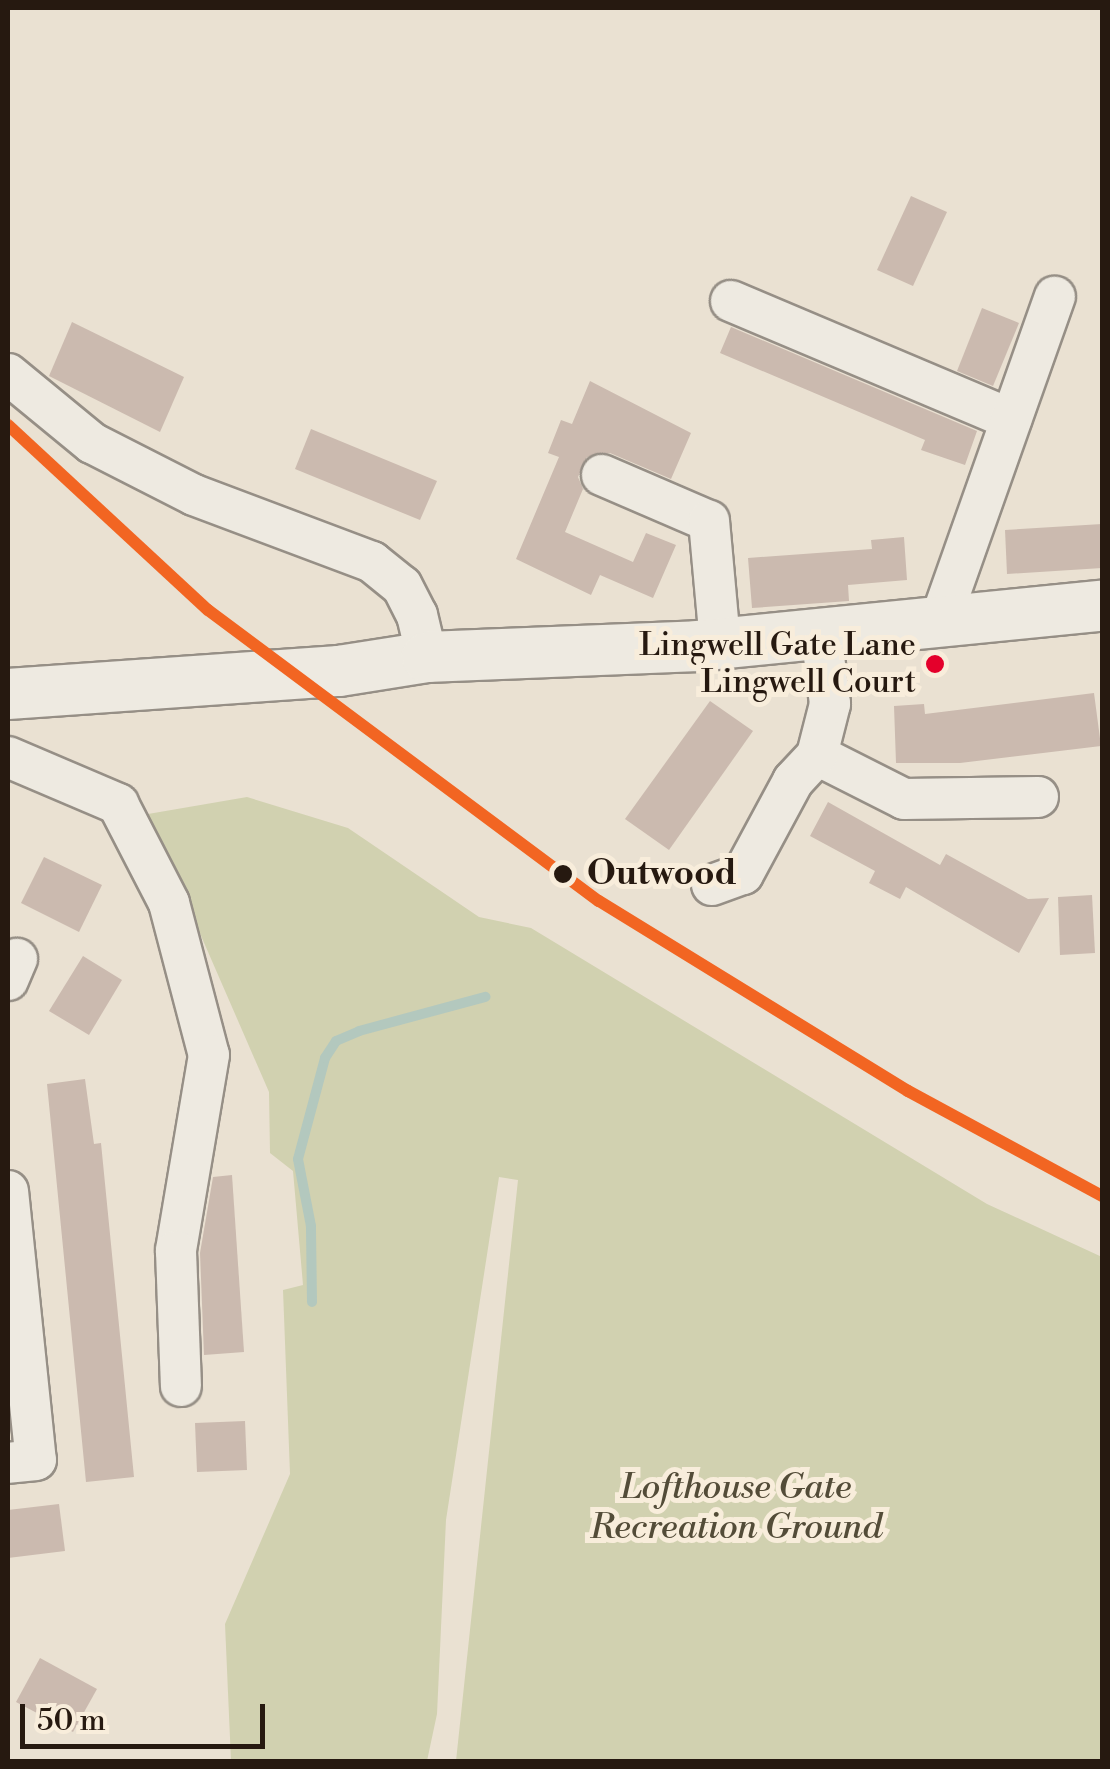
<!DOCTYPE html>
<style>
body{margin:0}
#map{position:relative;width:1110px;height:1769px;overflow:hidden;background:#eae1d2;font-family:"Libre Bodoni",serif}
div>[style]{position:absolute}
.green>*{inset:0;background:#d1d1b0}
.stream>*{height:10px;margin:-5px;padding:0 5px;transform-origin:5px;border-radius:5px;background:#b3c8be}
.building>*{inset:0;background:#cbbaaf}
.roads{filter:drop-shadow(2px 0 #968f86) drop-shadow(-2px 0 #968f86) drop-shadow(0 2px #968f86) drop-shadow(0 -2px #968f86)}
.minor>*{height:40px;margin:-20px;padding:0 20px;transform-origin:20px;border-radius:20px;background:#eeeae1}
.tertiary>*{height:50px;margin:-25px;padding:0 25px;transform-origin:25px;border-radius:25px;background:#eeeae1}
.rail-1>*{height:12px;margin:-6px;padding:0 6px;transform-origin:6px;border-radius:6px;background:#f26522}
.dots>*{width:28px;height:28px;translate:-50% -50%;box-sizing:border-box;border:5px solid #f8eddb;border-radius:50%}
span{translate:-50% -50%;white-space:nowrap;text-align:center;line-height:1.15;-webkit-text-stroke:10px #f8eddb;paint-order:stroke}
.bus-label{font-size:32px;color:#261910}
.right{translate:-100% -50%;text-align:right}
.stop-label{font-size:35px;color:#261910;font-weight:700}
.left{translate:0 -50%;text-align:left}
.park-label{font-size:35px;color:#534c38;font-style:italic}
.frame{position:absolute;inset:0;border:10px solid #261910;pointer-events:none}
.scale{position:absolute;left:20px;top:1704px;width:245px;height:45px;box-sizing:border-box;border:5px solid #261910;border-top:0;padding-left:12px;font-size:30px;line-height:35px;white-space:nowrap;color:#261910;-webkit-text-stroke:8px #f8eddb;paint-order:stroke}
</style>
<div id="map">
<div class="green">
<i style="clip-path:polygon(247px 797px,348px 828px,479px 917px,531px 928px,987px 1204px,1102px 1257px,1102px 1761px,456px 1761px,518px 1180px,499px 1177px,446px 1520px,437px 1714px,427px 1761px,231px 1761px,225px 1624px,290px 1474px,283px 1290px,303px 1285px,293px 1171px,270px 1153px,269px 1092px,148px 814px)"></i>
</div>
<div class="stream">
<i style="left:312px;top:1302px;width:76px;rotate:-90.8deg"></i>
<i style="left:311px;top:1226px;width:68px;rotate:-101deg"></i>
<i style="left:298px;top:1159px;width:105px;rotate:-75deg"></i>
<i style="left:325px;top:1058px;width:20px;rotate:-57deg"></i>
<i style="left:336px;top:1041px;width:25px;rotate:-23deg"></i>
<i style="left:359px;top:1031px;width:131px;rotate:-15.1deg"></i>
</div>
<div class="building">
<i style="clip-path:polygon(911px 196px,947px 212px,913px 286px,877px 270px)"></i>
<i style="clip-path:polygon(982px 308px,1019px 323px,993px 386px,957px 371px)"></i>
<i style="clip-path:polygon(72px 322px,184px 377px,160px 432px,49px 376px)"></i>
<i style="clip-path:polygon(731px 327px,977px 431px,965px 465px,921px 450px,925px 440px,720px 353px)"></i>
<i style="clip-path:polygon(590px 381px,691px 433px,671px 479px,610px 453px,587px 457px,578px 477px,583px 489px,565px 532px,633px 562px,646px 533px,676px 545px,653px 598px,600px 575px,591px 595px,516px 559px,559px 457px,548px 453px,561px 420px,572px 424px)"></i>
<i style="clip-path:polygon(311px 429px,437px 481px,420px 520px,295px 469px)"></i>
<i style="clip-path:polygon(1102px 524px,1102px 568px,1007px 574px,1005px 530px)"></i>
<i style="clip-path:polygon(904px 537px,907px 580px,848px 585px,849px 601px,752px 608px,748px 558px,872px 549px,871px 540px)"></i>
<i style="clip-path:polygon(1094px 693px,1101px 746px,960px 763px,896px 763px,894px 706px,924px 704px,925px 714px)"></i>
<i style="clip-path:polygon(710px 701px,753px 731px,669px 850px,625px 819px)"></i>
<i style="clip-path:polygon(828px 802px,940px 865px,946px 854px,1028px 899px,1049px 898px,1019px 953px,906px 887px,900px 899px,869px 883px,875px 871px,810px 836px)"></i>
<i style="clip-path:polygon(44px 857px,102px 885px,79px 932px,21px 903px)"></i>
<i style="clip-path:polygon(1092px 895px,1095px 953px,1060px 955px,1058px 897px)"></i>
<i style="clip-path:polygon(83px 956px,122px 980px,89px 1035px,49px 1011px)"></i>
<i style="clip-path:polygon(85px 1079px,94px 1144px,101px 1143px,134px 1477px,86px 1482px,47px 1084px)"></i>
<i style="clip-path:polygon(232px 1175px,244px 1352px,204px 1355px,200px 1253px,213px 1177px)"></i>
<i style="clip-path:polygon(245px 1421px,247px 1470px,197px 1472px,195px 1423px)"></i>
<i style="clip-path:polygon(59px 1504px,65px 1551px,8px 1558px,8px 1510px)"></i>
<i style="clip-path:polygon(40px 1658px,97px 1689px,73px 1732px,16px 1702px)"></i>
</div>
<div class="roads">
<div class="minor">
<i style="left:731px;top:301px;width:304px;rotate:22.9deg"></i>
<i style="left:8px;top:374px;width:109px;rotate:39.4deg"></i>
<i style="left:92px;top:443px;width:114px;rotate:27deg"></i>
<i style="left:194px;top:495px;width:190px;rotate:20.6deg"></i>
<i style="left:372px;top:562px;width:38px;rotate:39deg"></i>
<i style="left:402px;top:586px;width:33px;rotate:63deg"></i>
<i style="left:417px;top:615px;width:43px;rotate:76.6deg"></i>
<i style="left:602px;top:475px;width:116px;rotate:23.3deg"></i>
<i style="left:709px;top:521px;width:122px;rotate:84.8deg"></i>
<i style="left:940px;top:621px;width:344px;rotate:-70.5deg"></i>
<i style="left:817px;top:755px;width:97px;rotate:26.8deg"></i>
<i style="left:904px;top:799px;width:134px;rotate:-0.9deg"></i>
<i style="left:8px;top:757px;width:120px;rotate:23.1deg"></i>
<i style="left:118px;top:804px;width:111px;rotate:62.7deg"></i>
<i style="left:169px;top:903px;width:157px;rotate:75.3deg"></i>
<i style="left:209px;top:1055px;width:199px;rotate:99.6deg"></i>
<i style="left:176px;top:1251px;width:135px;rotate:87.9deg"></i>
<i style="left:712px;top:885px;width:33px;rotate:-20deg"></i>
<i style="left:743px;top:874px;width:106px;rotate:-61.7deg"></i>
<i style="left:793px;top:781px;width:35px;rotate:-47deg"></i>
<i style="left:817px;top:755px;width:53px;rotate:-75.7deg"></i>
<i style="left:830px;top:704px;width:72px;rotate:-97.2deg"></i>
<i style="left:8px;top:980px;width:23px;rotate:-67deg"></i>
<i style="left:8px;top:1191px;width:270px;rotate:84.1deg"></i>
<i style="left:36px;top:1460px;width:28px;rotate:174deg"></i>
</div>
<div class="tertiary">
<i style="left:8px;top:694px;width:332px;rotate:-4deg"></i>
<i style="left:339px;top:671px;width:89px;rotate:-9deg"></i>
<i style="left:427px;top:657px;width:271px;rotate:-2.3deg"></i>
<i style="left:698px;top:646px;width:406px;rotate:-5.7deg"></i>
</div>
</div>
<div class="rail-1">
<i style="left:8px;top:425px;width:272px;rotate:42.8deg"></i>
<i style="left:208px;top:610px;width:487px;rotate:36.7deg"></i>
<i style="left:599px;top:901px;width:363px;rotate:31.6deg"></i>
<i style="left:908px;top:1091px;width:221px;rotate:28.4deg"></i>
</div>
<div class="dots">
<i style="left:935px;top:664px;background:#e4002b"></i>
<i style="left:563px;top:874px;background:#261910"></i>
</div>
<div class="bus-label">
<span class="right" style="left:916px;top:664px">Lingwell Gate Lane<br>Lingwell Court</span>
</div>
<div class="stop-label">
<span class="left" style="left:587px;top:874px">Outwood</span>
</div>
<div class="park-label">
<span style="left:736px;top:1508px">Lofthouse Gate<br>Recreation Ground</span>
</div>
<div class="frame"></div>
<div class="scale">50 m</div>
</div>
